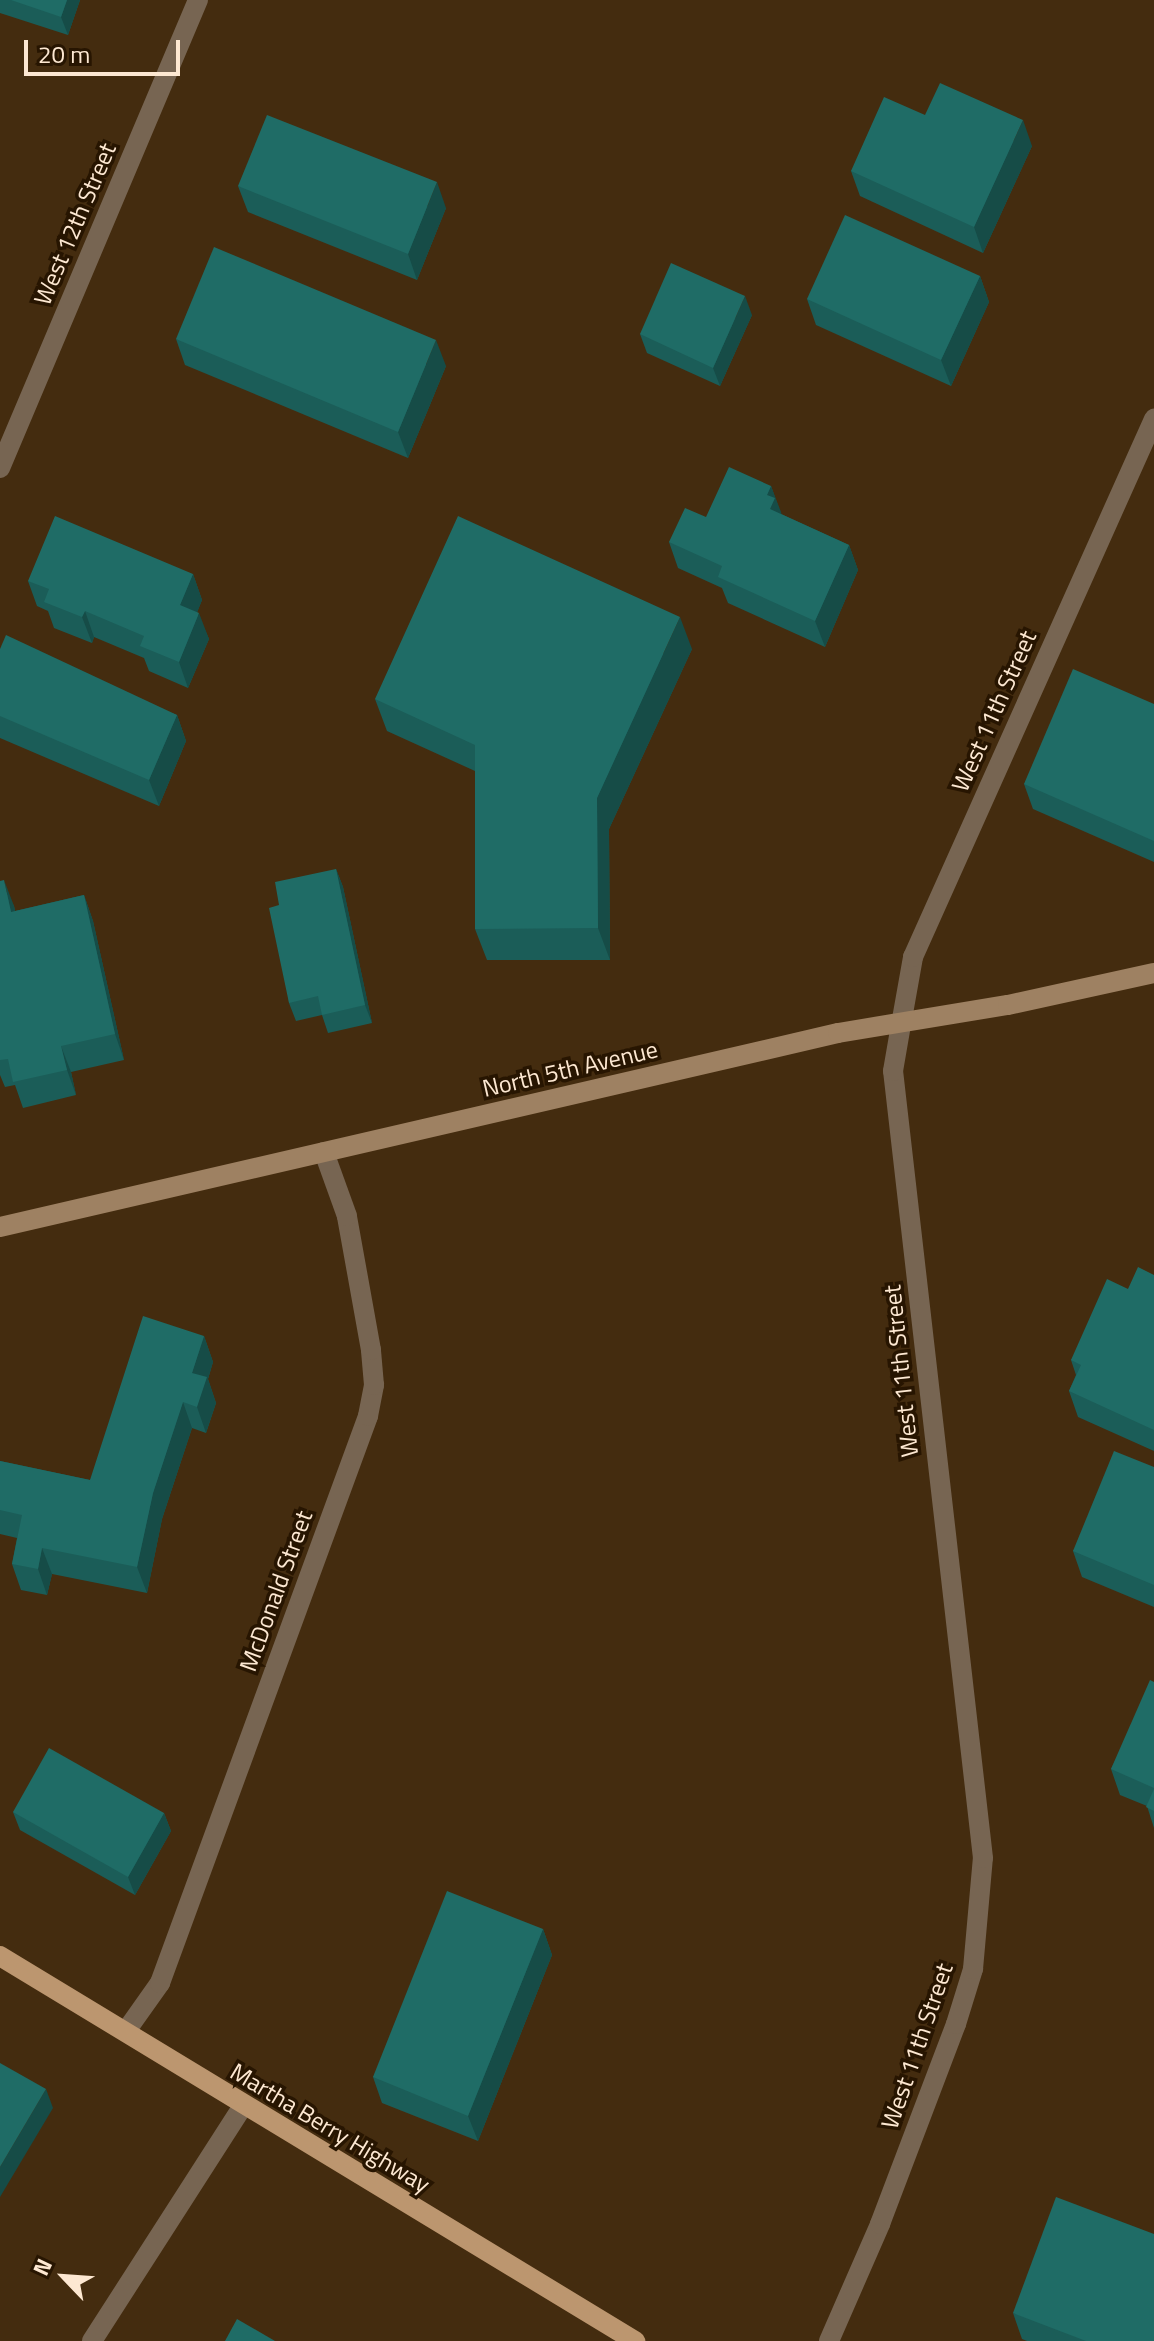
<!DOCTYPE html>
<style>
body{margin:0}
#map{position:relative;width:1154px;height:2341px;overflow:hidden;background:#442c0f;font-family:"Titillium Web",sans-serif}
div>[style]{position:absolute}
.street>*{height:20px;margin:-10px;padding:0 10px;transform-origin:10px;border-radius:10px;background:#776552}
.secondary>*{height:20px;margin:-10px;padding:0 10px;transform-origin:10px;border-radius:10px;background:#9e8162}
.primary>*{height:20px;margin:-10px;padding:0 10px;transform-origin:10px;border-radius:10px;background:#bc966f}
.wall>*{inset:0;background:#1b5d58}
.shaded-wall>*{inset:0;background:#164c47}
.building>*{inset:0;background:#1f6c66}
span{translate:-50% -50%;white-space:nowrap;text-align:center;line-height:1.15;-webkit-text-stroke:7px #271501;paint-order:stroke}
.street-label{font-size:24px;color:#fde8d2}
.north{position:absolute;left:24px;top:2237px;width:80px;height:80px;-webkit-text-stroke:6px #271501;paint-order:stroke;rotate:295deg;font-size:22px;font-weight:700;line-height:32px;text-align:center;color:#fde8d2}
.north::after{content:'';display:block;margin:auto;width:28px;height:36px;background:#fde8d2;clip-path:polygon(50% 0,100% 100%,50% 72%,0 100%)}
.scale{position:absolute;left:24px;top:40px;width:156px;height:36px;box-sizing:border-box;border:4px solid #fde8d2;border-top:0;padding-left:10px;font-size:24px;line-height:28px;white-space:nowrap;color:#fde8d2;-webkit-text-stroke:6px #271501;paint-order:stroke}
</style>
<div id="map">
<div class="street">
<i style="left:0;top:468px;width:508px;rotate:-67.07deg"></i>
<i style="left:126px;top:2031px;width:59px;rotate:-54.7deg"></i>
<i style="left:160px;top:1983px;width:604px;rotate:-69.85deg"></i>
<i style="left:368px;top:1416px;width:32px;rotate:-79deg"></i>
<i style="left:374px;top:1385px;width:35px;rotate:-95deg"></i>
<i style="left:371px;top:1350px;width:136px;rotate:-100.2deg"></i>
<i style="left:347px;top:1216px;width:68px;rotate:-109.8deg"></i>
<i style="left:92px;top:2341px;width:278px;rotate:-57.3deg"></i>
<i style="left:829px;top:2341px;width:128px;rotate:-66.4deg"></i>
<i style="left:880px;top:2224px;width:214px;rotate:-69.2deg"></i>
<i style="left:956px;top:2024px;width:58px;rotate:-72.8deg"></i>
<i style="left:973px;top:1969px;width:111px;rotate:-84.9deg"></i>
<i style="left:983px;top:1858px;width:792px;rotate:-96.52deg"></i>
<i style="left:893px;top:1071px;width:53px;rotate:-80.2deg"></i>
<i style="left:902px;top:1019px;width:63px;rotate:-79.9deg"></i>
<i style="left:913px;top:957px;width:590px;rotate:-65.87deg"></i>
</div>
<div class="secondary">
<i style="left:0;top:1227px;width:860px;rotate:-13.03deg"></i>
<i style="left:838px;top:1033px;width:172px;rotate:-9.4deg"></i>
<i style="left:1008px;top:1005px;width:149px;rotate:-12.4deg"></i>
</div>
<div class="primary">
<i style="left:0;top:1956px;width:743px;rotate:31.23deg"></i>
</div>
<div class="wall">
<i style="clip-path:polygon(0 0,80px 0,68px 35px,0 13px)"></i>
<i style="clip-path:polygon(925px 115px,1032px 146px,983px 253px,860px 196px,851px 171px)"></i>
<i style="clip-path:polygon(238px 186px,446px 208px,417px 280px,248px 212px)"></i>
<i style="clip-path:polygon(980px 276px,989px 302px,951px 386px,816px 325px,807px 299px)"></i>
<i style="clip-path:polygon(752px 315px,720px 386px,647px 353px,640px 334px)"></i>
<i style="clip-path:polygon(176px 339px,446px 366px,408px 458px,185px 365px)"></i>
<i style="clip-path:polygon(771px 486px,781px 514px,849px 545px,858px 570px,825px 647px,728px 603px,722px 588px,678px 568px,669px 542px)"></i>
<i style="clip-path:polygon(193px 574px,202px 600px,197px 612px,209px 639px,188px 688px,149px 671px,144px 658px,94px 637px,92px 643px,54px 628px,48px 611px,37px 606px,28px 581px)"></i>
<i style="clip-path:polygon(0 649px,177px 715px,186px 741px,159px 806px,0 738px)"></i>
<i style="clip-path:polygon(692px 649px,609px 829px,610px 960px,487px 960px,475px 929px,475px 771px,387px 731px,375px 699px)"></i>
<i style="clip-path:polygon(1154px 704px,1154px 862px,1033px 809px,1024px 784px)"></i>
<i style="clip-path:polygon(336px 869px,343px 887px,372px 1023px,328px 1033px,322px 1015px,296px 1021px,289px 1003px,279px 905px)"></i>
<i style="clip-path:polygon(0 881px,14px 906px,15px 911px,84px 895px,93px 921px,124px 1060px,71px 1072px,76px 1095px,23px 1108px,15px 1085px,5px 1087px,0 1075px)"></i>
<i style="clip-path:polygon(1154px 1275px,1154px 1451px,1078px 1417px,1069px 1391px,1076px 1375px,1071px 1360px,1128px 1289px)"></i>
<i style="clip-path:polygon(204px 1336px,213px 1362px,208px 1379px,216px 1403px,206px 1433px,192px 1428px,162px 1519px,147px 1593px,52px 1574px,47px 1595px,21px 1590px,12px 1564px,17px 1538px,0 1534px,0 1461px,90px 1480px)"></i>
<i style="clip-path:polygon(1154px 1467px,1154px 1607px,1082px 1577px,1073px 1551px)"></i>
<i style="clip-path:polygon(1154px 1682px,1154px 1828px,1147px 1806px,1120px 1795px,1111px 1769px)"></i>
<i style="clip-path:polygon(13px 1812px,164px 1813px,171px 1831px,135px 1895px,20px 1830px)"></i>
<i style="clip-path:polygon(543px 1929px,552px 1955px,478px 2141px,382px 2103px,373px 2077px)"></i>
<i style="clip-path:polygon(1013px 2313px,1154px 2341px,1027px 2341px,1022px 2339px)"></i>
</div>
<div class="shaded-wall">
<i style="clip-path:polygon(67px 0,80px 0,68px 35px,61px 17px)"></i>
<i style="clip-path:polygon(1023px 120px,1032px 146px,983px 253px,974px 227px)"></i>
<i style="clip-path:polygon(437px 182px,446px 208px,417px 280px,408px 254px)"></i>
<i style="clip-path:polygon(980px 276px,989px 302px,951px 386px,941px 360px)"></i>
<i style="clip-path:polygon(745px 296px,752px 315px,720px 386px,713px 368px)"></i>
<i style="clip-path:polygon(436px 340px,446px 366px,408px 458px,398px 432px)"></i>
<i style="clip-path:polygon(771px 486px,781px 512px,784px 524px,770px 509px,767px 495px)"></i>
<i style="clip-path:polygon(849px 545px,858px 570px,825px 647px,815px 621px)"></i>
<i style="clip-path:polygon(193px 574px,202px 600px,190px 631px,180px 605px)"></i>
<i style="clip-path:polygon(85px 611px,94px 637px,92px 643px,82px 617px)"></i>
<i style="clip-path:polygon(199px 613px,209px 639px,188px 688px,179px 662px)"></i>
<i style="clip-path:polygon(680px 617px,692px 649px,609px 829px,610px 960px,598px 928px,597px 798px)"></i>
<i style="clip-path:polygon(177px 715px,186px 741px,159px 806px,149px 780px)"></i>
<i style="clip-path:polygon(336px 869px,343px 887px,372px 1023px,365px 1005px)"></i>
<i style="clip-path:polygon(4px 880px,14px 906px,21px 938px,11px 912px)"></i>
<i style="clip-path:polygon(84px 895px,93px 921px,124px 1060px,115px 1034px)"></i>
<i style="clip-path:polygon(61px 1046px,71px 1072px,76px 1095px,67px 1070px)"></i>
<i style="clip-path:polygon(204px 1336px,213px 1362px,208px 1379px,216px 1403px,206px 1433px,197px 1407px,192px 1373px)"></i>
<i style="clip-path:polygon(183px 1402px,192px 1428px,162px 1519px,147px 1593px,137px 1567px,153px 1493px)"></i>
<i style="clip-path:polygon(42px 1548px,52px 1574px,47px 1595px,38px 1569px)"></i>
<i style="clip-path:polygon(164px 1813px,171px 1831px,135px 1895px,128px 1877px)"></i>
<i style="clip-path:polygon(543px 1929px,552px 1955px,478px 2141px,468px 2116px)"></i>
<i style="clip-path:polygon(46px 2089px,53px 2108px,0 2197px,0 2167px)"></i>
</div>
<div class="building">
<i style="clip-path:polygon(11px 0,67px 0,61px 17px)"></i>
<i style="clip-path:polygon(940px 83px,1023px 120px,974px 227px,851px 171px,884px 97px,925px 115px)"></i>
<i style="clip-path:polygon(267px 115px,437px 182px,408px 254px,238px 186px)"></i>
<i style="clip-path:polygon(845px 215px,980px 276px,941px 360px,807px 299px)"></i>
<i style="clip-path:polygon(214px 247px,436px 340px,398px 432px,176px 339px)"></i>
<i style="clip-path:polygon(671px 263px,745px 296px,713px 368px,640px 334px)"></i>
<i style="clip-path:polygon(729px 467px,771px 486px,767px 495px,775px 498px,770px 509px,849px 545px,815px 621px,718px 577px,722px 566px,669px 542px,685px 508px,706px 517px)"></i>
<i style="clip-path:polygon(55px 516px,193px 574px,180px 605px,199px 613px,179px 662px,140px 646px,144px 636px,85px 611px,82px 617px,44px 602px,49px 589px,28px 581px)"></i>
<i style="clip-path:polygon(458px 516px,680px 617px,597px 798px,598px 928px,475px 929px,475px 745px,375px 699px)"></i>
<i style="clip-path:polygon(6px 635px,177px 715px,149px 780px,0 716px,0 649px)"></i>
<i style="clip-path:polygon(1073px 669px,1154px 704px,1154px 841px,1024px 784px)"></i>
<i style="clip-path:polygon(336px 869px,365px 1005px,322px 1015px,318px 996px,289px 1003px,269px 908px,279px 905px,275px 882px)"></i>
<i style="clip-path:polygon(4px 880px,11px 912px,84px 895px,115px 1034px,61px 1046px,67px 1070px,13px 1082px,8px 1059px,0 1060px,0 881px)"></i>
<i style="clip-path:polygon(1138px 1267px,1154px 1275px,1154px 1430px,1069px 1391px,1081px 1365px,1071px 1360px,1107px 1279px,1128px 1289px)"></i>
<i style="clip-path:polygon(143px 1316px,204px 1336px,192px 1373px,207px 1377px,197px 1407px,183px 1402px,153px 1493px,137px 1567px,42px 1548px,38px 1569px,12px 1564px,22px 1515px,0 1510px,0 1461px,90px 1480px)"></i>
<i style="clip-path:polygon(1114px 1451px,1154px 1467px,1154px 1585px,1073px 1551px)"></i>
<i style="clip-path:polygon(1150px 1680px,1154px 1682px,1154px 1788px,1111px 1769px)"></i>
<i style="clip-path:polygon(49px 1748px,164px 1813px,128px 1877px,13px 1812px)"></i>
<i style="clip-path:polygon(1154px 1789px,1154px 1811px,1146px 1807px)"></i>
<i style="clip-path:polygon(447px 1891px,543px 1929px,468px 2116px,373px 2077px)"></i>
<i style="clip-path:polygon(0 2063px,46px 2089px,0 2167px)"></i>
<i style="clip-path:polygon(1056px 2197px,1154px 2234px,1154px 2341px,1086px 2341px,1013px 2313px)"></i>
<i style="clip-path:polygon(237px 2319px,275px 2341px,225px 2341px)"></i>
</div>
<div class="street-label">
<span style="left:75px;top:224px;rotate:-67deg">West 12th Street</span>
<span style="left:994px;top:711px;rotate:-66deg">West 11th Street</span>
<span style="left:570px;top:1069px;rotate:-13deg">North 5th Avenue</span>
<span style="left:901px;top:1371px;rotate:-96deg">West 11th Street</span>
<span style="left:276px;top:1591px;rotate:-70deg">McDonald Street</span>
<span style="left:917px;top:2046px;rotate:-71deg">West 11th Street</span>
<span style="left:330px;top:2128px;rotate:31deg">Martha Berry Highway</span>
</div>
<div class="north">N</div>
<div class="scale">20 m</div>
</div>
